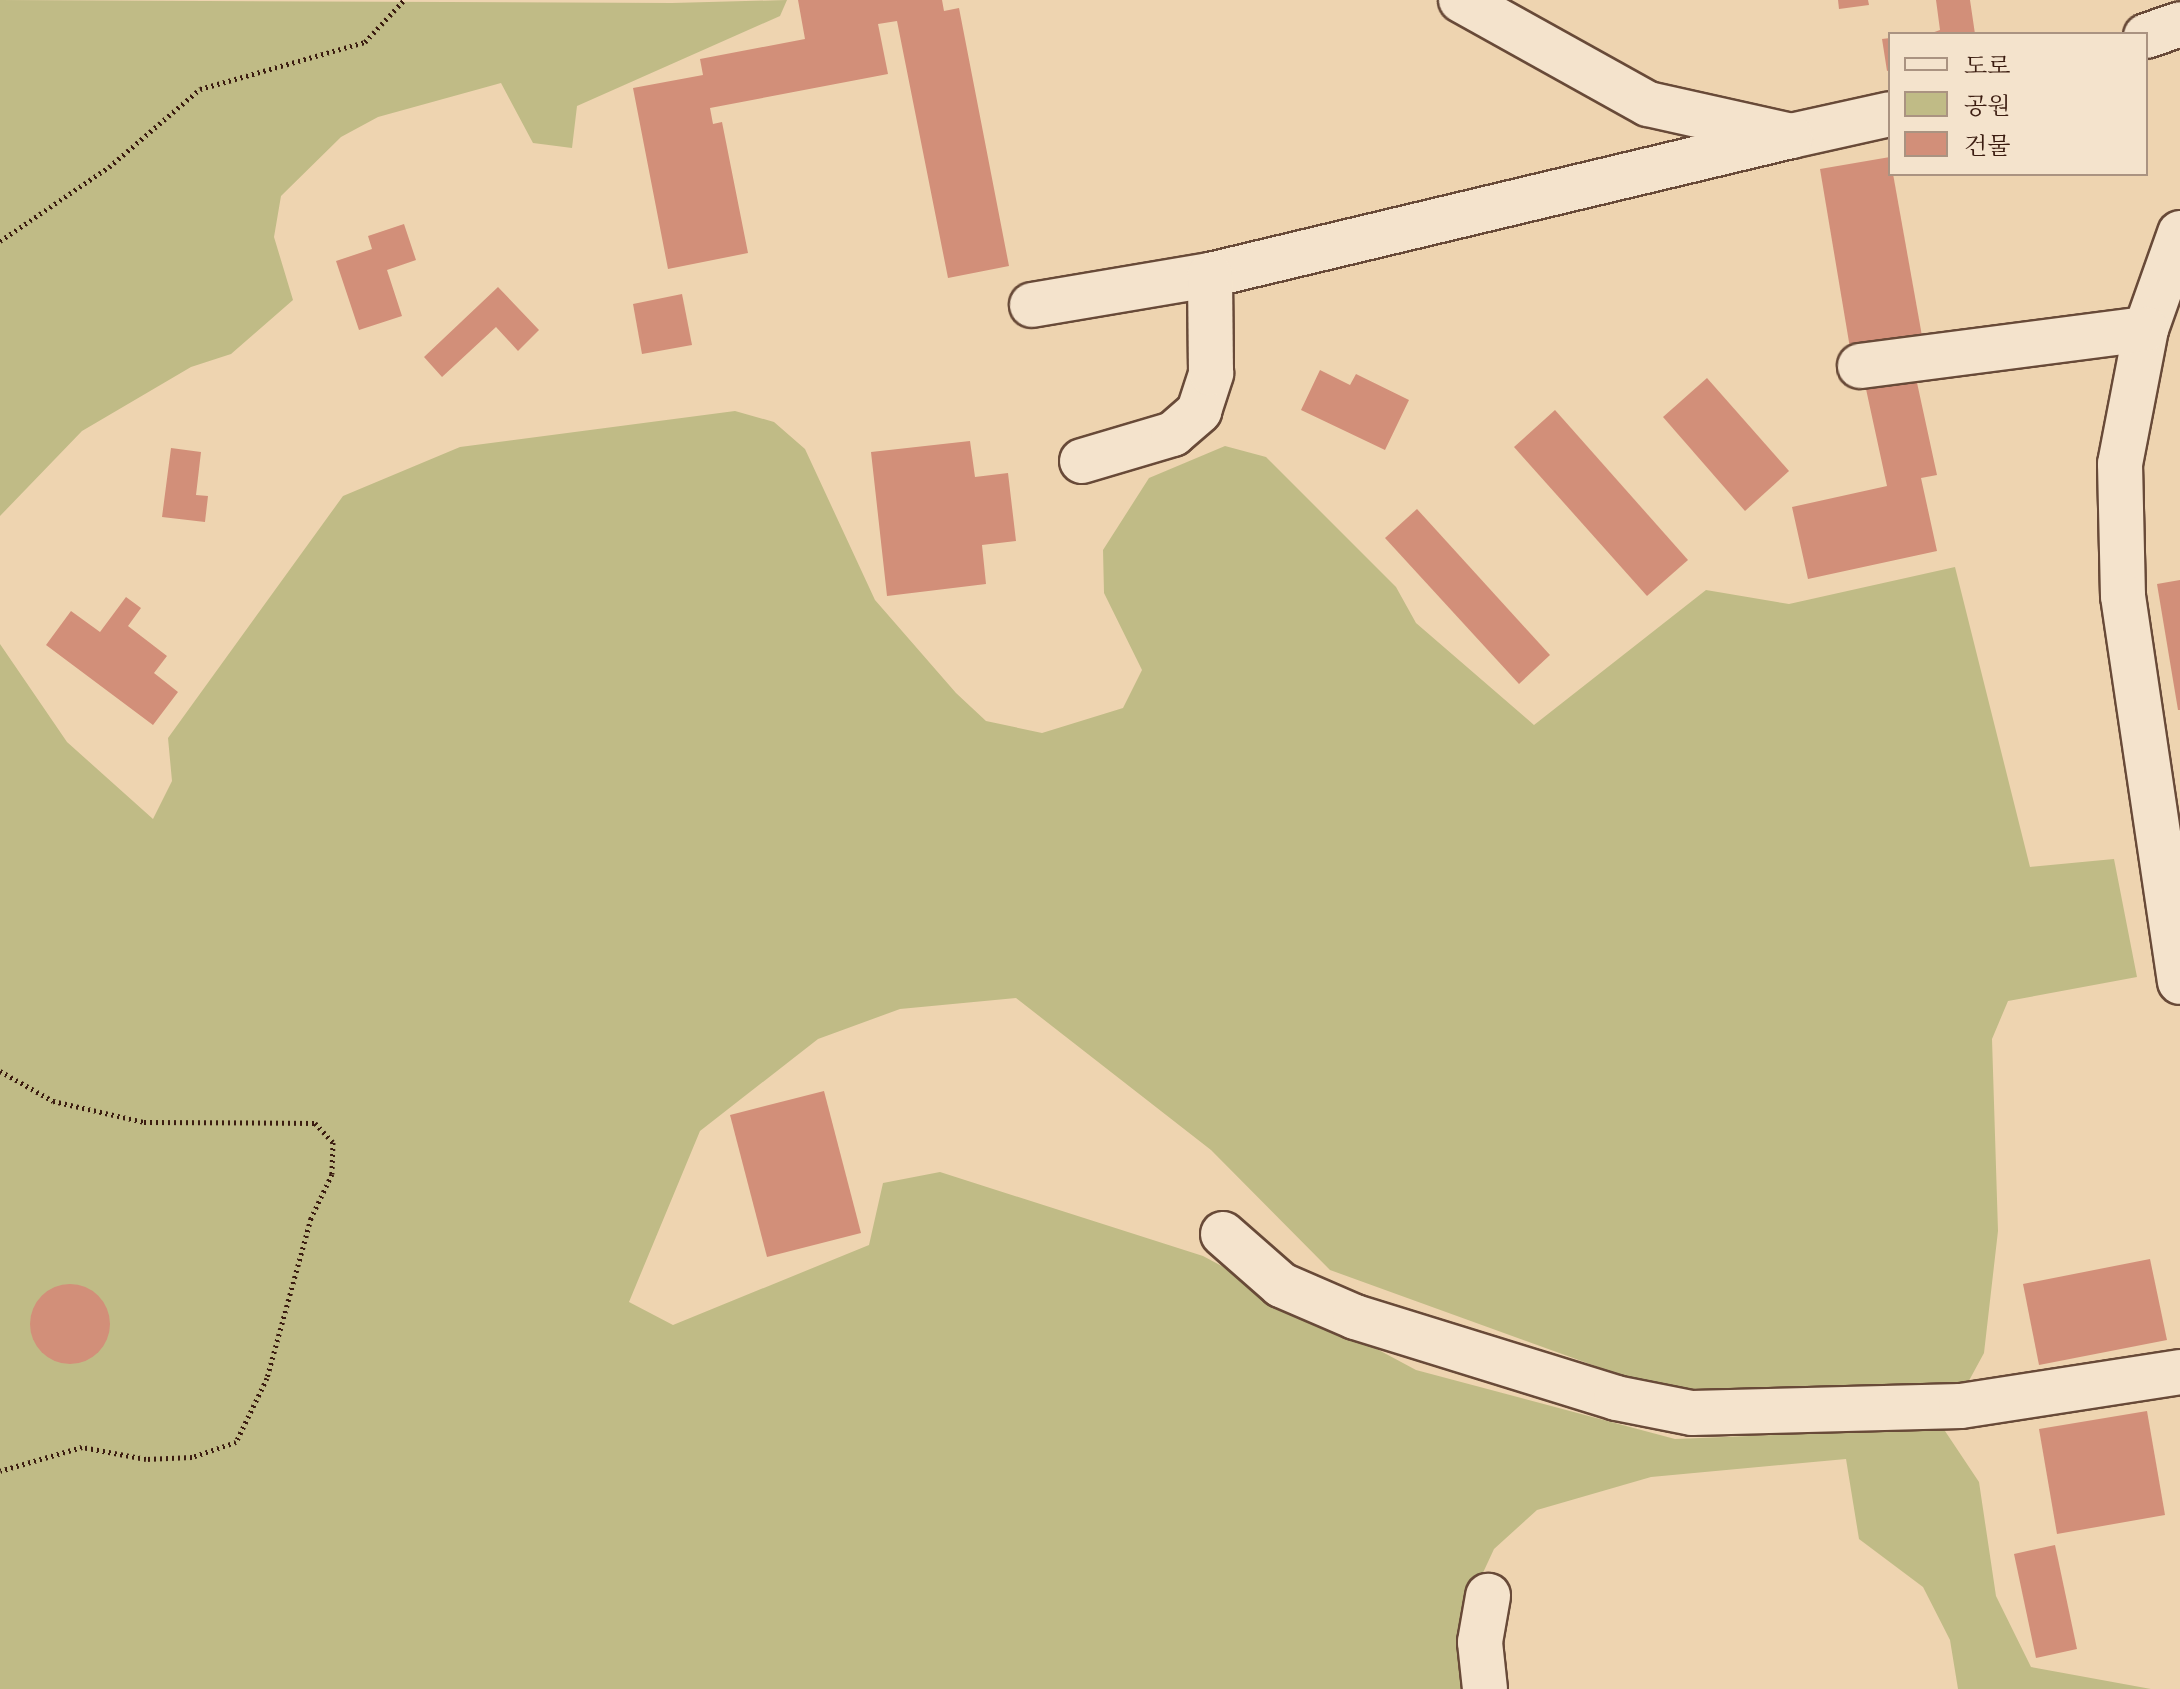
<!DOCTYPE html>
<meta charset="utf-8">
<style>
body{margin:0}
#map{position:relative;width:2180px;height:1689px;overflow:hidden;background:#eed4b0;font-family:"Libre Bodoni","Noto Serif KR",serif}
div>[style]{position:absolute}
.green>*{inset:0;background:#c0bb86}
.building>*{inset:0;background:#d28f79}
.round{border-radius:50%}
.path>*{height:5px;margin-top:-2.5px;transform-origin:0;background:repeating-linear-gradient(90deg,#3b1c10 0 2px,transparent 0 6px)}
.roads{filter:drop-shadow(2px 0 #684a38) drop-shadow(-2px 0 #684a38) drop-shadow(0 2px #684a38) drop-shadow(0 -2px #684a38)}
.minor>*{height:44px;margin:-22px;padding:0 22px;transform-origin:22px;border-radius:22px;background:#f4e3cc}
span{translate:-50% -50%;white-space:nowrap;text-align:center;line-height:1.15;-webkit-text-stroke:6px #f4e3cc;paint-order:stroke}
.legend{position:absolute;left:1888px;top:32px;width:260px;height:144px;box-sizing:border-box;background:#f4e3cc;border:2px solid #aa9381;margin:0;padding:10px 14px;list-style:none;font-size:24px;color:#3b1c10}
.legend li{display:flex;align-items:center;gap:16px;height:40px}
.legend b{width:40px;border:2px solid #aa9381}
</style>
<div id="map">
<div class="green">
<i style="clip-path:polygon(0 0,672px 3px,787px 0,780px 16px,577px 106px,572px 148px,533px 143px,501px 83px,378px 117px,341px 137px,281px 196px,274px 237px,293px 300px,231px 354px,191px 367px,82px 431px,0 516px)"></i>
<i style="clip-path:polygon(735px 411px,774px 422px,805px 449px,875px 600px,956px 693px,986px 721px,1042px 733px,1123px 708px,1142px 670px,1104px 593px,1103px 550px,1149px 478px,1225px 446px,1266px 457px,1396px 587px,1416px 623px,1534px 725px,1706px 590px,1789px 604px,1955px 567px,2030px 867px,2114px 859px,2137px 977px,2008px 1001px,1992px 1039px,1998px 1231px,1984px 1353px,1965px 1388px,1659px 1389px,1330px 1270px,1211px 1150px,1016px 998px,900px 1009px,818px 1039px,700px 1131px,629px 1302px,673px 1325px,869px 1245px,883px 1183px,940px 1172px,1203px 1256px,1416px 1370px,1675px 1439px,1943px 1428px,1979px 1482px,1996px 1596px,2031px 1667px,2151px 1689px,1958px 1689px,1950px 1640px,1923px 1587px,1859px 1539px,1846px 1459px,1651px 1477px,1537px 1510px,1494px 1549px,1469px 1603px,1472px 1689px,0 1689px,0 644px,67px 742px,153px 819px,172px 781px,168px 738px,343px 496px,460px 447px)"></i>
</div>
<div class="building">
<i style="clip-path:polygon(798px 0,942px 0,944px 11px,959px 8px,1009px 266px,948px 278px,897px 21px,878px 24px,888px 74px,710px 108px,713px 124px,722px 122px,748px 253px,668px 269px,633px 88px,703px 75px,700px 59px,805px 39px)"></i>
<i style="clip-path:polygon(1838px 0,1868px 0,1869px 5px,1839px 9px)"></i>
<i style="clip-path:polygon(1936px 0,1970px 0,1975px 34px,1929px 34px,1940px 30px)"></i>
<i style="clip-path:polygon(1890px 38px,1890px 70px,1887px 71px,1882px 39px)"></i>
<i style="clip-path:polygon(1890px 157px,1922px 336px,1850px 348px,1820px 169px)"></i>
<i style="clip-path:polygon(404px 224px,416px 260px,387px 270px,402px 316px,359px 330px,336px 261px,372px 249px,368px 236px)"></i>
<i style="clip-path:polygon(498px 287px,539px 330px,518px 351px,496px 327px,442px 377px,424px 357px)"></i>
<i style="clip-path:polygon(682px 294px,692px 345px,642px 354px,633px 304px)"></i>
<i style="clip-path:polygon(1320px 370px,1350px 385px,1356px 374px,1409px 400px,1385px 450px,1301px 410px)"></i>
<i style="clip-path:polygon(1707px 378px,1789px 471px,1745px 511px,1663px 417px)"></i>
<i style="clip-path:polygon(1916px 378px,1937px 475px,1921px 478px,1937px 551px,1808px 579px,1792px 507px,1887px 486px,1866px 389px)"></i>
<i style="clip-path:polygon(1555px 410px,1688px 560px,1647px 596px,1514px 447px)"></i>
<i style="clip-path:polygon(970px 441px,975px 477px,1008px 473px,1016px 541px,982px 545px,986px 584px,887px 596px,871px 452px)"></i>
<i style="clip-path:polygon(171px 448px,201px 452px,196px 495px,208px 496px,205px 522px,162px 517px)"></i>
<i style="clip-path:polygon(1417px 509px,1550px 655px,1519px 684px,1385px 538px)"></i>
<i style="clip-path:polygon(2180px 580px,2180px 710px,2178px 710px,2157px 584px)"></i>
<i style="clip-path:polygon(126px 597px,141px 608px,128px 626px,167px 656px,154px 673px,178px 692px,153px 725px,46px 645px,71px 611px,100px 632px)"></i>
<i style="clip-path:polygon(824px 1091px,861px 1233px,767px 1257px,730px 1115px)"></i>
<i style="clip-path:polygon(2150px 1259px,2167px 1340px,2039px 1365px,2023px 1284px)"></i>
<i class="round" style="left:30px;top:1284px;width:80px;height:80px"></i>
<i style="clip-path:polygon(2147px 1411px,2165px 1515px,2057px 1534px,2039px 1429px)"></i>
<i style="clip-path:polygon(2055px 1545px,2077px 1649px,2036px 1658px,2014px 1554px)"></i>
</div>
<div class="path">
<i style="left:0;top:241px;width:132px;rotate:-34.2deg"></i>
<i style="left:109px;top:167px;width:120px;rotate:-40.6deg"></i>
<i style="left:200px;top:89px;width:172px;rotate:-15.9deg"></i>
<i style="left:365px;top:42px;width:57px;rotate:-47.1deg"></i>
<i style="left:0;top:1071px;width:61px;rotate:29.5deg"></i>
<i style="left:53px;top:1101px;width:93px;rotate:13deg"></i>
<i style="left:144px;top:1122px;width:171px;rotate:0.3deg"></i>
<i style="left:315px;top:1123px;width:26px;rotate:47deg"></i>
<i style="left:333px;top:1142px;width:32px;rotate:92deg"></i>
<i style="left:332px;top:1174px;width:49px;rotate:115.5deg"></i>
<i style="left:311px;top:1218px;width:166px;rotate:105.4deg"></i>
<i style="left:267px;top:1378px;width:71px;rotate:115.8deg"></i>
<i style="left:236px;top:1442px;width:46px;rotate:161.2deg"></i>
<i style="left:192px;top:1457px;width:46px;rotate:177.5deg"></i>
<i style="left:146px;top:1459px;width:65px;rotate:-169.4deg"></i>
<i style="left:82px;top:1447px;width:85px;rotate:163.7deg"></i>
</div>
<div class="roads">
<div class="minor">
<i style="left:1461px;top:0;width:214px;rotate:29.1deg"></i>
<i style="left:1648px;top:104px;width:147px;rotate:12.6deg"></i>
<i style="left:1791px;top:136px;width:101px;rotate:-12.5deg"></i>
<i style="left:2146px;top:36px;width:36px;rotate:-19deg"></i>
<i style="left:2180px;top:233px;width:102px;rotate:109.5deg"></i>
<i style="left:2146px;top:329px;width:137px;rotate:100.9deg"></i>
<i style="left:2120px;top:464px;width:132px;rotate:88.7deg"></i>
<i style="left:2123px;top:596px;width:390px;rotate:81.6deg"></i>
<i style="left:1032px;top:305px;width:181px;rotate:-9.6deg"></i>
<i style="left:1210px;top:275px;width:597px;rotate:-13.45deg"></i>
<i style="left:1860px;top:366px;width:288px;rotate:-7.4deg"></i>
<i style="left:1082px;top:461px;width:95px;rotate:-16.5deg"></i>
<i style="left:1173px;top:434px;width:35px;rotate:-41deg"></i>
<i style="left:1199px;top:411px;width:40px;rotate:-72deg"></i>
<i style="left:1211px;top:373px;width:98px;rotate:-90.6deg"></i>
<i style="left:1223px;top:1234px;width:77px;rotate:41.3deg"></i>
<i style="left:1281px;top:1285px;width:81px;rotate:23.4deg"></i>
<i style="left:1355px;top:1317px;width:273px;rotate:17.2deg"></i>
<i style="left:1616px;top:1398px;width:77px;rotate:11.2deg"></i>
<i style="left:1692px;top:1413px;width:269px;rotate:-1.5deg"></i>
<i style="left:1961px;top:1406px;width:222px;rotate:-8.8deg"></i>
<i style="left:1485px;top:1689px;width:47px;rotate:-96.1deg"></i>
<i style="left:1480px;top:1642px;width:47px;rotate:-80.1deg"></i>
</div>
</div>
<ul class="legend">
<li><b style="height:10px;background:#f4e3cc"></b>도로</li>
<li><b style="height:22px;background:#c0bb86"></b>공원</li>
<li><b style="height:22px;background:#d28f79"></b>건물</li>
</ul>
</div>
